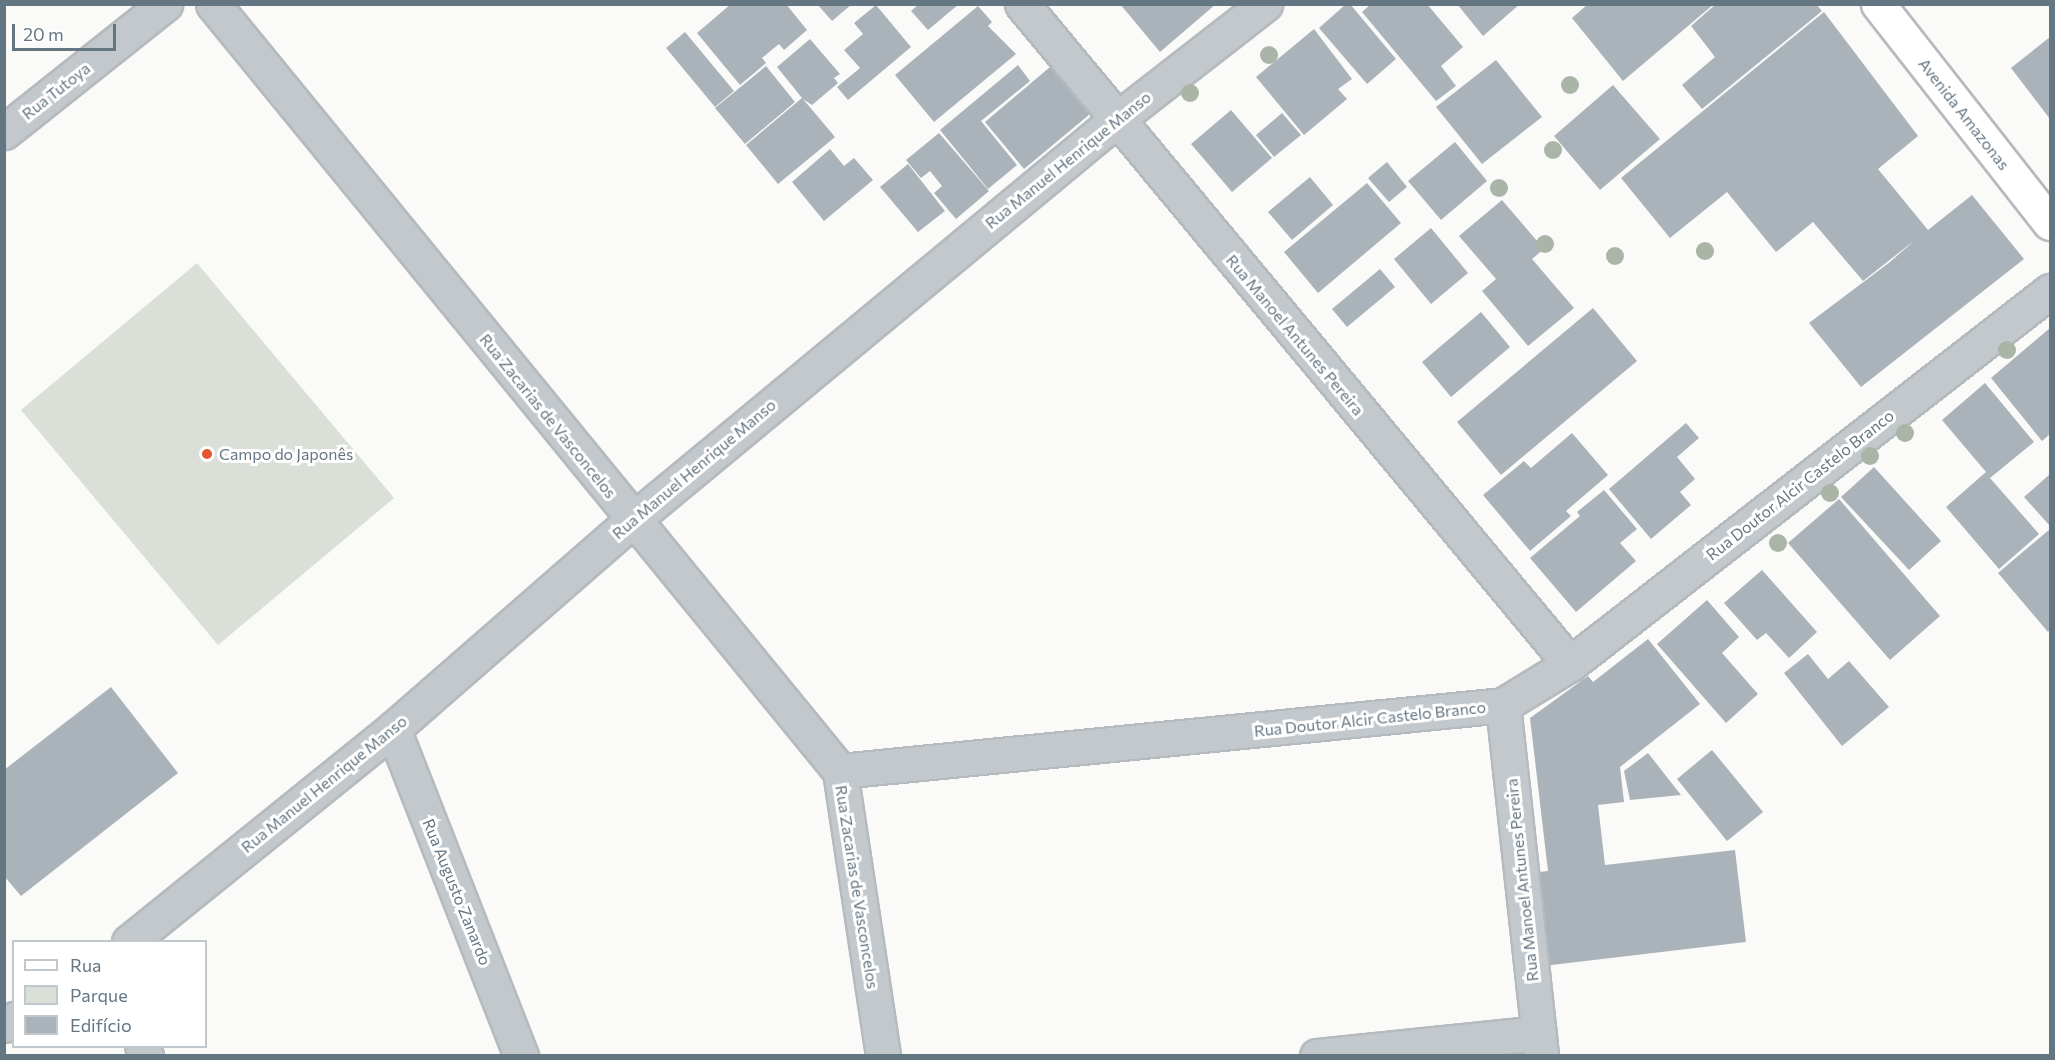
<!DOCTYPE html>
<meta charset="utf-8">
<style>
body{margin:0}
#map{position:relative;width:2055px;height:1060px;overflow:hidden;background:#fafaf8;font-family:Commissioner,sans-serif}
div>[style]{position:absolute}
.green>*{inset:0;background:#dadfd7}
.building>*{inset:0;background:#aab3b9}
.roads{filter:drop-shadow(2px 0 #b5babe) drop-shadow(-2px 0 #b5babe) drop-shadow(0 2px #b5babe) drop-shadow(0 -2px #b5babe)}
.minor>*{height:33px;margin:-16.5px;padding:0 16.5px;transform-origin:16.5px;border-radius:16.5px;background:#c3c8cc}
.tertiary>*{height:33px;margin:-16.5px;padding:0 16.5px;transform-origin:16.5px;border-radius:16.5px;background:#c3c8cc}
.primary>*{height:33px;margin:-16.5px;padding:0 16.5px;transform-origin:16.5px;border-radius:16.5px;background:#fff}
.trees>*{width:18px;height:18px;margin:-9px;border-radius:50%;background:#aab4a7}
.dots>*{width:16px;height:16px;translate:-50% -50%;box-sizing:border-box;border:3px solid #fff;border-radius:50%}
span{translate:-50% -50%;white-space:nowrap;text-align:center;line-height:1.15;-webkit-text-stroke:6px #fff;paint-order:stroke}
.street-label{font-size:16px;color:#657683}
.poi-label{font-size:16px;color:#657683}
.left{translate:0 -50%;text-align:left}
.frame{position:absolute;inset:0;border:6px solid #657683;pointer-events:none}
.legend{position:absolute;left:12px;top:940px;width:195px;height:108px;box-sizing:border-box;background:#fff;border:2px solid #c1c8cd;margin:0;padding:8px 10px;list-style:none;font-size:18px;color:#657683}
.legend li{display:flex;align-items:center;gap:12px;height:30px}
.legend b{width:30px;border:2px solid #c1c8cd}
.scale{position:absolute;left:12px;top:24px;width:104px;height:27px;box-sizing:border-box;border:3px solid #657683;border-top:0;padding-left:8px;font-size:18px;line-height:21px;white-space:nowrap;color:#657683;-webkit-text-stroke:4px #fff;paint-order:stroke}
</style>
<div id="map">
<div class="green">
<i style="clip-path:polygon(197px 263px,394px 498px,218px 645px,21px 410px)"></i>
</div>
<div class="building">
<i style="clip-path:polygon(731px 4px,786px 4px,807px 30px,784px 50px,779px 44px,762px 58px,766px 63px,740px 85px,697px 33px)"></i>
<i style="clip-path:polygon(817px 4px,852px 4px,832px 21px)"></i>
<i style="clip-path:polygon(919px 4px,959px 4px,928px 30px,911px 11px)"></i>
<i style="clip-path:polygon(1120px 4px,1216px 4px,1160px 52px)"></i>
<i style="clip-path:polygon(1346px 4px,1350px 4px,1396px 59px,1367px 84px,1319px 28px)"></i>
<i style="clip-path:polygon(1371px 4px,1427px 4px,1463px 47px,1441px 66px,1456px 86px,1436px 101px,1362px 12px)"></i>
<i style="clip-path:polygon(1457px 4px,1520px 4px,1483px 36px)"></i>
<i style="clip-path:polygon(1588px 4px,1714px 4px,1623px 81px,1572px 18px)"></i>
<i style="clip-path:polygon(1716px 4px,1816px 4px,1822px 11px,1702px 109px,1682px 85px,1715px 57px,1691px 26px)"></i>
<i style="clip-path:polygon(876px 5px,911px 47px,848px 100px,837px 87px,860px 68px,844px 50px,863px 34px,854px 23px)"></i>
<i style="clip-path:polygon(978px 6px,992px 22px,988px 26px,1016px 54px,934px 122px,895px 75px)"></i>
<i style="clip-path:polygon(1824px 12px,1918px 136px,1878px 169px,1928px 230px,1972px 195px,2024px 259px,1861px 387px,1809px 323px,1890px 262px,1915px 240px,1863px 281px,1813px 222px,1776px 252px,1727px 192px,1670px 238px,1621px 178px)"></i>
<i style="clip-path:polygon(1314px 29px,1352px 79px,1338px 89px,1347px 99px,1304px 135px,1256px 77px)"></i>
<i style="clip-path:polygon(685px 32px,734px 91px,715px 107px,666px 48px)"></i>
<i style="clip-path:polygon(2050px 37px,2050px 119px,2011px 68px)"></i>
<i style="clip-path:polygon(810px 39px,840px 74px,834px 78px,838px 83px,812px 105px,803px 99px,835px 137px,778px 184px,746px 145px,802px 98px,777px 67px)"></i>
<i style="clip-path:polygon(1496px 60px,1542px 117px,1482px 164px,1436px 107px)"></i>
<i style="clip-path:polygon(1018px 65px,1030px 81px,981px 121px,1017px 165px,988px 189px,940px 130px)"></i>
<i style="clip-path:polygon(766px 66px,795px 102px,745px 144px,715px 108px)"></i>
<i style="clip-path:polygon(1050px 67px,1090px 114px,1024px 169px,985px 122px)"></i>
<i style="clip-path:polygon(1613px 85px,1660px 139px,1600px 190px,1554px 136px)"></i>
<i style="clip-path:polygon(1231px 110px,1272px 158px,1232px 192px,1191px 144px)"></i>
<i style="clip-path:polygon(1282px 113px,1301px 135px,1274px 157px,1256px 135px)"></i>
<i style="clip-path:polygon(939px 133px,989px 191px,956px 219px,934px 193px,942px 186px,930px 171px,921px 178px,906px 160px)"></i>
<i style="clip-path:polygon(1455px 142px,1487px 181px,1441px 220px,1408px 181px)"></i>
<i style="clip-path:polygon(830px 149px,844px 166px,854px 158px,873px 180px,824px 221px,792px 182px)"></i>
<i style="clip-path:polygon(1387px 162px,1407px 187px,1389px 202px,1368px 178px)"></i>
<i style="clip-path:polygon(908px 164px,945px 211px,918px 232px,880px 187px)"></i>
<i style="clip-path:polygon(1310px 177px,1333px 205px,1292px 240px,1268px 212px)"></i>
<i style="clip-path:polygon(1367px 183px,1401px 223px,1318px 293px,1284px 252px)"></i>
<i style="clip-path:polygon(1502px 200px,1544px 249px,1532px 259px,1574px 308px,1528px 346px,1482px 291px,1496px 279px,1459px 236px)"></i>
<i style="clip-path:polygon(1431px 228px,1468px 273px,1431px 304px,1394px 259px)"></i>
<i style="clip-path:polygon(1380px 269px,1395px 287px,1347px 327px,1332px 309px)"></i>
<i style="clip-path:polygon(1593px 308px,1637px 361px,1501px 475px,1457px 422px)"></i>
<i style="clip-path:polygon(1481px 312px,1510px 347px,1451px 397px,1422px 362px)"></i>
<i style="clip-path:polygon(2050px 328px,2050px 434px,2042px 441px,1991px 378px)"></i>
<i style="clip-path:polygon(1985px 383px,2034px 442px,1990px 478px,2039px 534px,1999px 569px,1946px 507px,1986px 472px,1942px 420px)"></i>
<i style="clip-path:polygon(1686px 423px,1699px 438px,1677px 457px,1695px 479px,1680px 492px,1691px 505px,1651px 539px,1609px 489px)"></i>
<i style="clip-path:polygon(1572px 433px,1608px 475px,1566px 511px,1571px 516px,1530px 551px,1483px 495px,1524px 461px,1531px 468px)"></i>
<i style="clip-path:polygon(1874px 467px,1941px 541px,1909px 570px,1841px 497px)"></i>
<i style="clip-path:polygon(2050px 474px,2050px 526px,2024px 497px)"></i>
<i style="clip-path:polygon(1604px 490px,1637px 529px,1620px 543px,1636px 561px,1576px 612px,1530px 558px,1580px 516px,1577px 512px)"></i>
<i style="clip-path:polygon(1839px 499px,1940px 616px,1890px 660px,1788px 543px)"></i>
<i style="clip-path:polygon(2050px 529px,2050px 629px,2048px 632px,1998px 573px)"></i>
<i style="clip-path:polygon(1762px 570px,1817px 632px,1789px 658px,1766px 633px,1757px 640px,1724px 603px)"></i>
<i style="clip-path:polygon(1707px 600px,1739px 637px,1722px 653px,1758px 694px,1726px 723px,1657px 644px)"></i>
<i style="clip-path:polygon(1648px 639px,1700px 704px,1620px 767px,1624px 802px,1598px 805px,1605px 865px,1735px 850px,1746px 942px,1543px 966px,1531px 873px,1548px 871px,1530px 718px,1588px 676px,1593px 682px)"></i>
<i style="clip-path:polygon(1808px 654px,1828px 679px,1849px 661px,1889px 707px,1842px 746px,1784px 673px)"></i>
<i style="clip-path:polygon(111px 687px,178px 773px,21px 896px,4px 876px,4px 770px)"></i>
<i style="clip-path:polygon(1712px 750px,1763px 812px,1727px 841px,1677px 779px)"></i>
<i style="clip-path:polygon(1648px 753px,1681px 795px,1630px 800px,1624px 771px)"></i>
</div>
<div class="roads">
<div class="minor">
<i style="left:1022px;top:4px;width:858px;rotate:50.3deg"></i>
<i style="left:4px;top:132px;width:206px;rotate:-38.5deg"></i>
<i style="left:1503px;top:705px;width:353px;rotate:83.8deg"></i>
<i style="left:393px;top:729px;width:351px;rotate:68.6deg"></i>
<i style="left:840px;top:771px;width:666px;rotate:-5.68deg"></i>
<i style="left:1503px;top:705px;width:79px;rotate:-31.5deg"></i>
<i style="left:1570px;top:664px;width:608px;rotate:-37.85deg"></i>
<i style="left:129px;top:942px;width:339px;rotate:-38.9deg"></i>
<i style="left:393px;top:729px;width:318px;rotate:-41.1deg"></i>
<i style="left:4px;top:1025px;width:12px;rotate:-31deg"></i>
<i style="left:142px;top:1046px;width:11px;rotate:68deg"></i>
<i style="left:1317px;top:1056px;width:223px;rotate:-5.9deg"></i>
</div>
<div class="tertiary">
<i style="left:213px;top:4px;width:991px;rotate:50.74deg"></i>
<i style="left:840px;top:771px;width:288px;rotate:81.4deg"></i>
<i style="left:633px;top:520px;width:627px;rotate:-39.63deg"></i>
<i style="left:1116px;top:120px;width:189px;rotate:-37.9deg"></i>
</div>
<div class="primary">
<i style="left:1878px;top:4px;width:278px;rotate:51.9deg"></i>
</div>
</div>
<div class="trees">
<i style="left:1269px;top:55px"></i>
<i style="left:1570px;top:85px"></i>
<i style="left:1190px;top:93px"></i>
<i style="left:1553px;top:150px"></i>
<i style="left:1499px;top:188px"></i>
<i style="left:1545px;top:244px"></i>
<i style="left:1705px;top:251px"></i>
<i style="left:1615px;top:256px"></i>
<i style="left:2007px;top:350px"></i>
<i style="left:1905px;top:433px"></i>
<i style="left:1870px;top:456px"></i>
<i style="left:1830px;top:493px"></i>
<i style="left:1778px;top:543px"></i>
</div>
<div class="dots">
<i style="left:207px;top:454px;background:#e4572e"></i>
</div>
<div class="street-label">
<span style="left:56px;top:91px;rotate:-38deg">Rua Tutoya</span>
<span style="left:1964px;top:114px;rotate:52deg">Avenida Amazonas</span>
<span style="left:1068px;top:160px;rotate:-39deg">Rua Manuel Henrique Manso</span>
<span style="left:1295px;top:335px;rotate:50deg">Rua Manoel Antunes Pereira</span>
<span style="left:548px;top:416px;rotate:51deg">Rua Zacarias de Vasconcelos</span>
<span style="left:694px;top:469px;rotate:-40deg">Rua Manuel Henrique Manso</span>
<span style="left:1800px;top:485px;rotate:-38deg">Rua Doutor Alcir Castelo Branco</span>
<span style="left:1370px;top:719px;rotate:-6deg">Rua Doutor Alcir Castelo Branco</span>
<span style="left:324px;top:784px;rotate:-39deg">Rua Manuel Henrique Manso</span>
<span style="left:1522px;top:880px;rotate:-96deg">Rua Manoel Antunes Pereira</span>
<span style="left:857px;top:887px;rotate:81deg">Rua Zacarias de Vasconcelos</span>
<span style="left:457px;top:892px;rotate:68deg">Rua Augusto Zanardo</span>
</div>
<div class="poi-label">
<span class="left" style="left:219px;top:454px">Campo do Japonês</span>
</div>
<div class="frame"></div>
<ul class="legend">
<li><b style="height:8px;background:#fff"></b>Rua</li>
<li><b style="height:16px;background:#dadfd7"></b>Parque</li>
<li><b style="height:16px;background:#aab3b9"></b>Edifício</li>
</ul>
<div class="scale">20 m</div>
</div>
